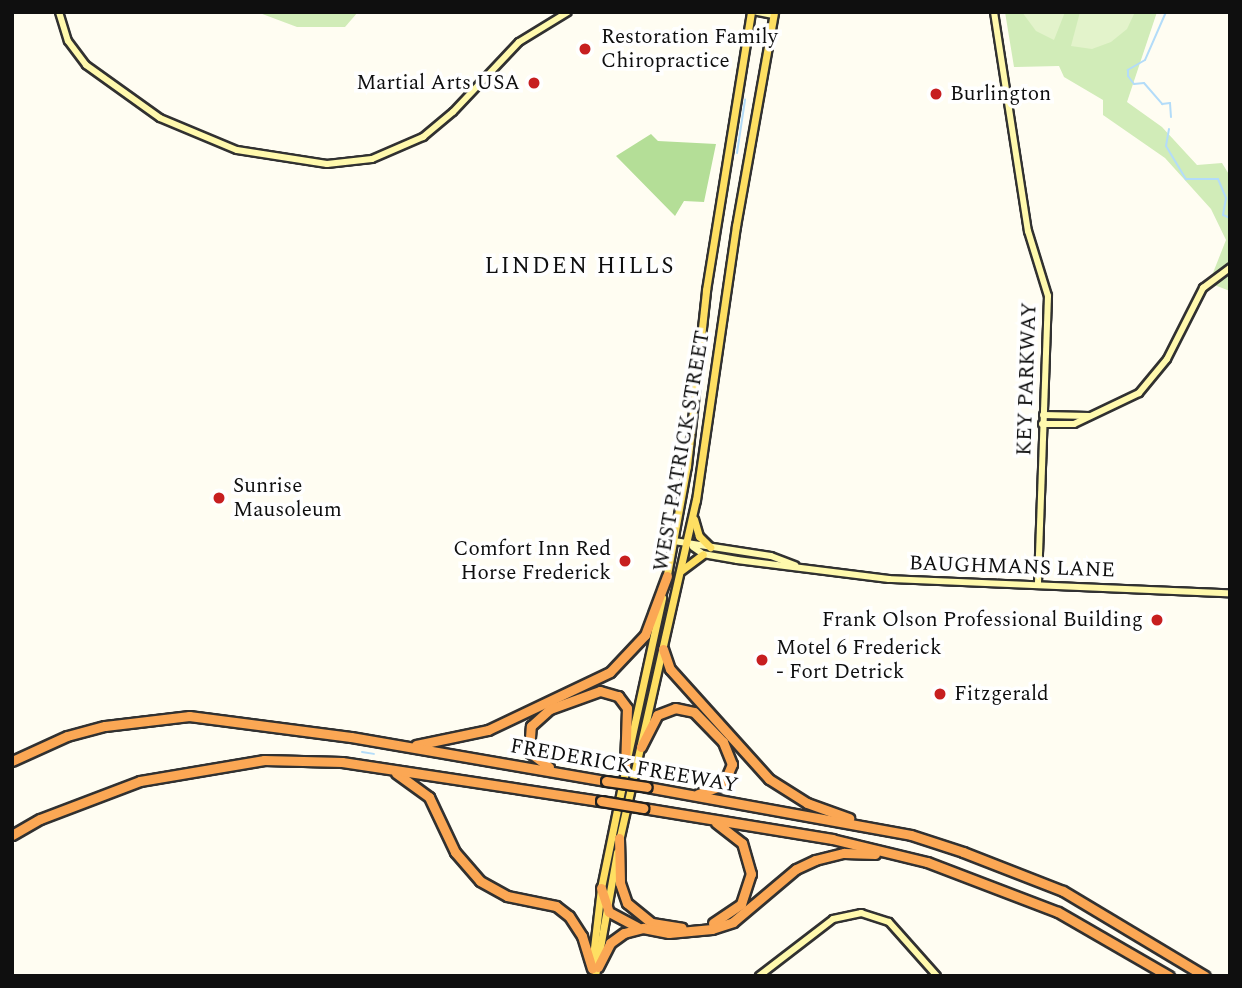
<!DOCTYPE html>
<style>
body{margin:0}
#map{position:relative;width:1242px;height:988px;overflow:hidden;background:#fffdf2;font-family:Spectral,serif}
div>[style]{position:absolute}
.green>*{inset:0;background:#d1ecb8}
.forest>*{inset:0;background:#b4de97}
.pitch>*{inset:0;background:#e3f3cb}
.stream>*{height:2px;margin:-1px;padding:0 1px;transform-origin:1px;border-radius:1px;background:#b3dcf9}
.roads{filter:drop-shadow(2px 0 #313131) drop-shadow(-2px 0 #313131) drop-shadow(0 2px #313131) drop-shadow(0 -2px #313131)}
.secondary>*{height:6px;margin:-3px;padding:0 3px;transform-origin:3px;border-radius:3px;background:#fff9ad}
.primary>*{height:7px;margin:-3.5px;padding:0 3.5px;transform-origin:3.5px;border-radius:3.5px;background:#fedf62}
.highway>*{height:9px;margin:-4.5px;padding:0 4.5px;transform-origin:4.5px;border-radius:4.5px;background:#fba754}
.bridges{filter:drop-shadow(2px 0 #202020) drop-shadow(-2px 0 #202020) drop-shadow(0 2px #202020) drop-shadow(0 -2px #202020)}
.highway-bridge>*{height:9px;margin:-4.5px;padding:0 4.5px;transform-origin:4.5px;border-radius:4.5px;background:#fba754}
.dots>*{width:19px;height:19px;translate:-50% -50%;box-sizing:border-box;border:4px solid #fff;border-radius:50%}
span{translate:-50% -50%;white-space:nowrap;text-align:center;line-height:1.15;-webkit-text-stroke:7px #fff;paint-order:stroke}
.poi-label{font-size:21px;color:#0f0f0f}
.left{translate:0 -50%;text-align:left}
.right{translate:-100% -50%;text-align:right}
.street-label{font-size:21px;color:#0f0f0f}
.neighbourhood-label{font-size:23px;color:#0f0f0f;letter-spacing:2px}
.frame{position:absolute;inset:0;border:14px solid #0f0f0f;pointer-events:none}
</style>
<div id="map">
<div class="green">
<i style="clip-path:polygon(257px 12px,358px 12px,345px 27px,297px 27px)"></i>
<i style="clip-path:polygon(1005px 12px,1157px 12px,1127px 102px,1162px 127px,1197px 165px,1222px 163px,1230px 176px,1230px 291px,1209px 283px,1226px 240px,1211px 209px,1165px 158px,1103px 115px,1103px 100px,1064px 77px,1059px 66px,1014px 67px)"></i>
</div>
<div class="forest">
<i style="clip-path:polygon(651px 134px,658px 141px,716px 144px,704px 202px,684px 201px,675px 216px,616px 156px)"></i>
</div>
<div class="pitch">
<i style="clip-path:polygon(1022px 12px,1065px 12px,1054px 40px,1036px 31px)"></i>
<i style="clip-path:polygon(1080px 12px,1135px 12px,1127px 29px,1111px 42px,1092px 49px,1071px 46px)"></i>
</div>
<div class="stream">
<i style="left:1166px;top:12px;width:52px;rotate:113.6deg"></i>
<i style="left:1145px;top:60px;width:20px;rotate:150deg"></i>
<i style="left:1128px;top:70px;width:6px;rotate:90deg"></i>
<i style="left:1128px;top:76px;width:10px;rotate:53deg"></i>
<i style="left:1134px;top:84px;width:10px;rotate:-6deg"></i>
<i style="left:1144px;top:83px;width:28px;rotate:49deg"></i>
<i style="left:1162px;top:104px;width:8px;rotate:-7deg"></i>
<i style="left:1170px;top:103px;width:14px;rotate:86deg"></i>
<i style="left:1169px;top:129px;width:17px;rotate:100deg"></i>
<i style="left:1166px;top:146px;width:39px;rotate:59deg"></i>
<i style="left:1186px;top:179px;width:32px"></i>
<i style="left:1218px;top:179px;width:21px;rotate:67deg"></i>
<i style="left:1226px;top:198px;width:17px;rotate:100deg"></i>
<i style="left:1223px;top:215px;width:8px;rotate:23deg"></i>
<i style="left:737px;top:153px;width:54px;rotate:-81.4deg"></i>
<i style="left:362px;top:752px;width:12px;rotate:9deg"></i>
</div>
<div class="roads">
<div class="secondary">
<i style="left:59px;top:12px;width:30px;rotate:73deg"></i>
<i style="left:68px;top:41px;width:30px;rotate:53deg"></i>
<i style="left:86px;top:65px;width:91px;rotate:35.6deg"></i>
<i style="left:160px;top:118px;width:83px;rotate:22.6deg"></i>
<i style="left:237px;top:150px;width:91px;rotate:8.8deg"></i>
<i style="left:327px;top:164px;width:45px;rotate:-6.3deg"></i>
<i style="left:372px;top:159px;width:56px;rotate:-23.3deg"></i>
<i style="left:423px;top:137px;width:39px;rotate:-40deg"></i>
<i style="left:453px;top:112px;width:96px;rotate:-46.7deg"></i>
<i style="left:519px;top:42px;width:57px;rotate:-31.5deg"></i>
<i style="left:757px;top:12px;width:16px;rotate:11deg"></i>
<i style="left:994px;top:12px;width:222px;rotate:81.2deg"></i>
<i style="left:1028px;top:231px;width:68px;rotate:72.9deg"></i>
<i style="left:1048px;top:296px;width:289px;rotate:92deg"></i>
<i style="left:1043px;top:415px;width:46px;rotate:1.2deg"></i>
<i style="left:1042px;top:424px;width:32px"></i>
<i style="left:1074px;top:424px;width:72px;rotate:-25.5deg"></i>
<i style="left:1139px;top:393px;width:44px;rotate:-50.5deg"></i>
<i style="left:1167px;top:359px;width:80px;rotate:-63.1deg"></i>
<i style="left:1203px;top:288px;width:34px;rotate:-37deg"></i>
<i style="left:674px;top:541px;width:98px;rotate:8.8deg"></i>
<i style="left:771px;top:556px;width:26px;rotate:21deg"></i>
<i style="left:693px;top:547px;width:12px;rotate:35deg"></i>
<i style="left:703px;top:554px;width:35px;rotate:10deg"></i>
<i style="left:737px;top:560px;width:153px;rotate:7.1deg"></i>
<i style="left:889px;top:579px;width:341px;rotate:2.4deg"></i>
<i style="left:759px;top:976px;width:93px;rotate:-37.6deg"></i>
<i style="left:833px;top:919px;width:29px;rotate:-12deg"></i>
<i style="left:861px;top:913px;width:29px;rotate:18deg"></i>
<i style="left:889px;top:922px;width:72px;rotate:48.4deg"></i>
</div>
<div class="primary">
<i style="left:694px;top:519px;width:18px;rotate:74deg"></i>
<i style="left:699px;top:536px;width:16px;rotate:45deg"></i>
<i style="left:682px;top:570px;width:26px;rotate:-37deg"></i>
<i style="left:666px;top:580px;width:116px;rotate:-79.6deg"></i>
<i style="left:687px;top:466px;width:177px;rotate:-83.8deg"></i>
<i style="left:706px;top:290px;width:282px;rotate:-80.8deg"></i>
<i style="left:628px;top:754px;width:160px;rotate:-77.7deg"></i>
<i style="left:619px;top:841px;width:350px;rotate:-77.3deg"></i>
<i style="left:696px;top:500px;width:277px;rotate:-81.7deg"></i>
<i style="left:736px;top:226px;width:217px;rotate:-79.9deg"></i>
<i style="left:592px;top:965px;width:78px;rotate:-83.3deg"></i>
<i style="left:601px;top:888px;width:125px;rotate:-78.4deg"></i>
<i style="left:595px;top:976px;width:126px;rotate:-79.9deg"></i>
</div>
<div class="highway">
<i style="left:663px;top:649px;width:21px;rotate:71deg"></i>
<i style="left:670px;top:669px;width:148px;rotate:48deg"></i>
<i style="left:769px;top:779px;width:45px;rotate:32.3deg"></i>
<i style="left:807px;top:803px;width:45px;rotate:19.7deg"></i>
<i style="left:416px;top:745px;width:74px;rotate:-11.8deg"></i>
<i style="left:488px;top:730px;width:135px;rotate:-25.4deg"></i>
<i style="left:610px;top:672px;width:51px;rotate:-46.6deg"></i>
<i style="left:645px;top:635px;width:63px;rotate:-69.6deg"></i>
<i style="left:641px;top:747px;width:36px;rotate:-63deg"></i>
<i style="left:657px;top:715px;width:19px;rotate:-21deg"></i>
<i style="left:675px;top:708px;width:19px;rotate:12deg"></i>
<i style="left:694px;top:712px;width:42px;rotate:46deg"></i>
<i style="left:723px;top:742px;width:24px;rotate:68deg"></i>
<i style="left:732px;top:764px;width:23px;rotate:113deg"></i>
<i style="left:723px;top:785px;width:27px;rotate:160deg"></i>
<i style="left:12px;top:761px;width:60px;rotate:-24.4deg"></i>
<i style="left:67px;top:736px;width:39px;rotate:-15deg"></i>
<i style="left:105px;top:726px;width:85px;rotate:-6.8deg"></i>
<i style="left:189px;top:716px;width:163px;rotate:7.4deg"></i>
<i style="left:351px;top:737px;width:259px;rotate:9.8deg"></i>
<i style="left:549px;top:767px;width:25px;rotate:-143deg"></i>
<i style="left:529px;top:752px;width:26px;rotate:-86deg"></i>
<i style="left:531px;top:726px;width:25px;rotate:-42deg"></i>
<i style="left:550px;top:709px;width:53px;rotate:-19.8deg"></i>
<i style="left:600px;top:691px;width:19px;rotate:16deg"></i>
<i style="left:618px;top:696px;width:15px;rotate:53deg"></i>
<i style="left:627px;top:708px;width:60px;rotate:91.9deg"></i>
<i style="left:396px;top:773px;width:41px;rotate:36deg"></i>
<i style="left:429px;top:797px;width:61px;rotate:64.7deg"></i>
<i style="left:455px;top:852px;width:38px;rotate:49deg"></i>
<i style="left:480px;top:881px;width:31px;rotate:29deg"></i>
<i style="left:507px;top:896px;width:50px;rotate:11.5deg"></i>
<i style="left:556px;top:906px;width:16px;rotate:38deg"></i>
<i style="left:569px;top:916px;width:24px;rotate:57deg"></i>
<i style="left:582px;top:936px;width:34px;rotate:73deg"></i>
<i style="left:647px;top:787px;width:268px;rotate:10.3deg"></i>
<i style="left:911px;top:835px;width:55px;rotate:18.1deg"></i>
<i style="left:963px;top:852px;width:107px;rotate:21.3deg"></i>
<i style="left:1063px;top:891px;width:165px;rotate:30.9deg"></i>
<i style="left:643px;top:808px;width:192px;rotate:9.3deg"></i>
<i style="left:832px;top:839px;width:98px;rotate:13.6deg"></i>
<i style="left:927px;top:862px;width:140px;rotate:20.9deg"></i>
<i style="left:1058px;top:912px;width:128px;rotate:30deg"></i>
<i style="left:12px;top:835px;width:32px;rotate:-30deg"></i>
<i style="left:40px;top:819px;width:107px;rotate:-20.8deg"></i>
<i style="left:140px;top:781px;width:126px;rotate:-9.6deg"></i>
<i style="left:264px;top:760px;width:78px;rotate:1.5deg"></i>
<i style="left:342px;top:762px;width:262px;rotate:8.6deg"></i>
<i style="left:619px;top:838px;width:45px;rotate:88.7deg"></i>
<i style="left:620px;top:883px;width:21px;rotate:71deg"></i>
<i style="left:627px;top:903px;width:32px;rotate:39deg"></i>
<i style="left:652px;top:923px;width:30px;rotate:9deg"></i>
<i style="left:601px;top:888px;width:25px;rotate:72deg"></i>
<i style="left:609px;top:912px;width:32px;rotate:28deg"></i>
<i style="left:713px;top:923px;width:34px;rotate:-34deg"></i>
<i style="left:741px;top:904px;width:32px;rotate:-72deg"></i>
<i style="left:751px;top:874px;width:32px;rotate:-106deg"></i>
<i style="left:742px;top:843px;width:33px;rotate:-142deg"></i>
<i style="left:598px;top:967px;width:27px;rotate:-63deg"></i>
<i style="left:610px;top:943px;width:17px;rotate:-36deg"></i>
<i style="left:624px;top:933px;width:20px;rotate:-15deg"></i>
<i style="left:643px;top:928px;width:26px;rotate:11deg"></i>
<i style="left:669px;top:933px;width:43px;rotate:-5.3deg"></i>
<i style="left:712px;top:929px;width:22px;rotate:-18deg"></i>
<i style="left:733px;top:922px;width:82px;rotate:-40.1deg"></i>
<i style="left:796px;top:869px;width:21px;rotate:-25deg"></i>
<i style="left:815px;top:860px;width:30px;rotate:-14deg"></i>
<i style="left:844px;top:853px;width:31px;rotate:2deg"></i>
</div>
</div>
<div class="bridges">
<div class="highway-bridge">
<i style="left:606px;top:781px;width:41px;rotate:8.3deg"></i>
<i style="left:601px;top:801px;width:43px;rotate:9.5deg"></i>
</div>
</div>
<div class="dots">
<i style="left:585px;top:49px;background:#c71f20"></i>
<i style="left:534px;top:83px;background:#c71f20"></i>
<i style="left:936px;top:94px;background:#c71f20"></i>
<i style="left:219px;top:498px;background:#c71f20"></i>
<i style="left:625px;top:561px;background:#c71f20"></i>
<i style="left:1157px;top:620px;background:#c71f20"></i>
<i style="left:762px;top:660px;background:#c71f20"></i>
<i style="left:940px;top:694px;background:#c71f20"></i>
</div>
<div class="poi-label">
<span class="left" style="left:601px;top:49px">Restoration Family<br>Chiropractice</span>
<span class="right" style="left:520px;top:83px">Martial Arts USA</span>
<span class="left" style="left:950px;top:94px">Burlington</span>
<span class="left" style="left:233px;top:498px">Sunrise<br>Mausoleum</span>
<span class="right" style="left:611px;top:561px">Comfort Inn Red<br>Horse Frederick</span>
<span class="right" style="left:1143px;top:620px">Frank Olson Professional Building</span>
<span class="left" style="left:776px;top:660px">Motel 6 Frederick<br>- Fort Detrick</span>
<span class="left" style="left:954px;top:694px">Fitzgerald</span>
</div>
<div class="street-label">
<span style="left:1027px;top:379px;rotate:-88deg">KEY PARKWAY</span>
<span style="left:682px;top:451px;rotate:-80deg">WEST PATRICK STREET</span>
<span style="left:1012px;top:567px;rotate:2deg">BAUGHMANS LANE</span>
<span style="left:624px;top:766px;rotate:10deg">FREDERICK FREEWAY</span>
</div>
<div class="neighbourhood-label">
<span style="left:580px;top:267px">LINDEN HILLS</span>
</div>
<div class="frame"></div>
</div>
